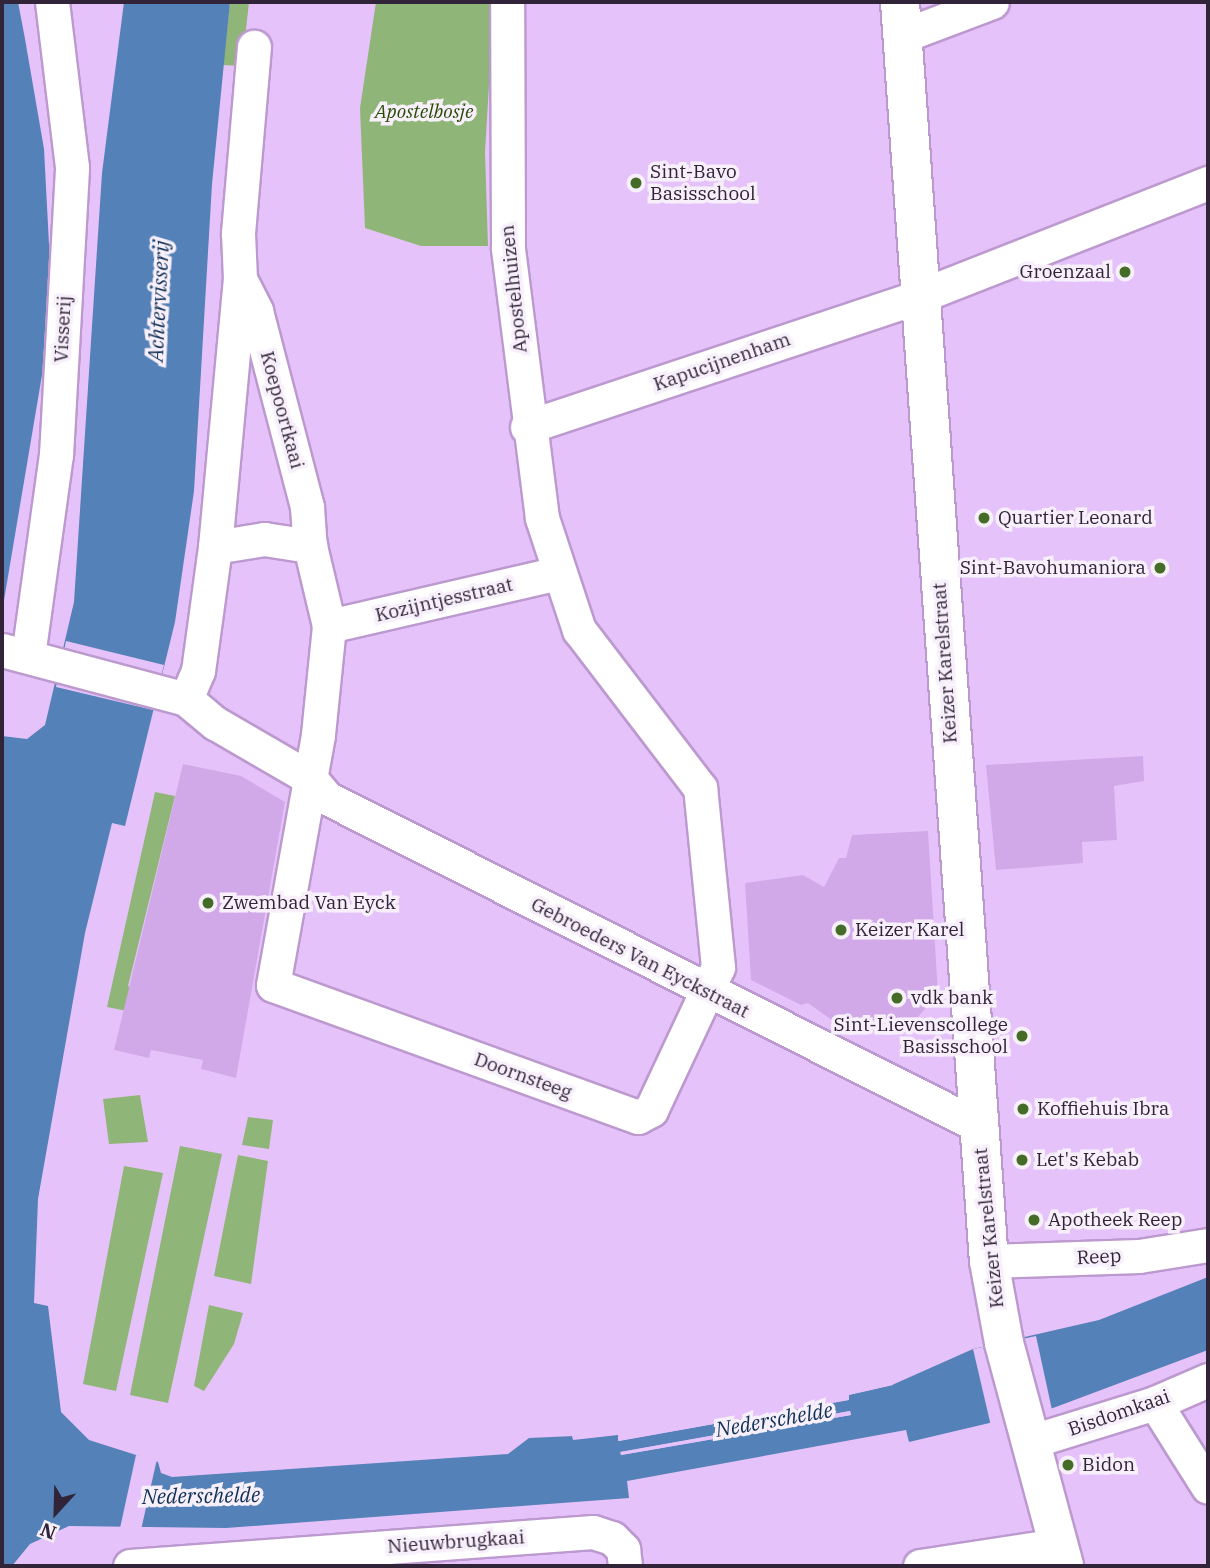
<!DOCTYPE html>
<style>
body{margin:0}
#map{position:relative;width:1210px;height:1568px;overflow:hidden;background:#e6c2fa;font-family:"IBM Plex Serif",serif}
div>[style]{position:absolute}
.green>*{inset:0;background:#90b578}
.water>*{inset:0;background:#5481b7}
.pier>*{inset:0;background:#e6c2fa}
.building>*{inset:0;background:#d2a9e8}
.roads{filter:drop-shadow(2px 0 #bc99ce) drop-shadow(-2px 0 #bc99ce) drop-shadow(0 2px #bc99ce) drop-shadow(0 -2px #bc99ce)}
.street>*{height:33px;margin:-16.5px;padding:0 16.5px;transform-origin:16.5px;border-radius:16.5px;background:#fff}
.secondary>*{height:38px;margin:-19px;padding:0 19px;transform-origin:19px;border-radius:19px;background:#fff}
.dots>*{width:19px;height:19px;translate:-50% -50%;box-sizing:border-box;border:4px solid #f7f0fb;border-radius:50%}
span{translate:-50% -50%;white-space:nowrap;text-align:center;line-height:1.15;-webkit-text-stroke:7px #f7f0fb;paint-order:stroke}
.park-label{font-size:19px;color:#2a4c06;font-style:italic}
.poi-label{font-size:19px;color:#312439}
.left{translate:0 -50%;text-align:left}
.right{translate:-100% -50%;text-align:right}
.street-label{font-size:19px;color:#312439}
.water-label{font-size:21px;color:#103156;font-style:italic}
.frame{position:absolute;inset:0;border:4px solid #312439;pointer-events:none}
.north{position:absolute;left:21px;top:1477px;width:70px;height:70px;-webkit-text-stroke:5px #f7f0fb;paint-order:stroke;rotate:202deg;font-size:19px;font-weight:700;line-height:28px;text-align:center;color:#312439}
.north::after{content:'';display:block;margin:auto;width:24px;height:32px;background:#312439;clip-path:polygon(50% 0,100% 100%,50% 72%,0 100%)}
</style>
<div id="map">
<div class="green">
<i style="clip-path:polygon(230px 2px,249px 2px,242px 66px,223px 65px)"></i>
<i style="clip-path:polygon(376px 2px,494px 2px,485px 152px,488px 246px,421px 246px,365px 228px,360px 108px)"></i>
<i style="clip-path:polygon(155px 792px,175px 796px,128px 986px,133px 988px,127px 1011px,107px 1007px)"></i>
<i style="clip-path:polygon(140px 1095px,148px 1142px,109px 1144px,103px 1099px)"></i>
<i style="clip-path:polygon(248px 1117px,273px 1120px,269px 1149px,242px 1145px)"></i>
<i style="clip-path:polygon(180px 1146px,222px 1154px,168px 1403px,130px 1395px)"></i>
<i style="clip-path:polygon(238px 1155px,268px 1161px,251px 1284px,214px 1276px)"></i>
<i style="clip-path:polygon(124px 1166px,163px 1173px,116px 1391px,83px 1384px)"></i>
<i style="clip-path:polygon(209px 1305px,243px 1313px,234px 1344px,204px 1391px,194px 1386px)"></i>
</div>
<div class="water">
<i style="clip-path:polygon(2px 2px,18px 2px,25px 39px,44px 149px,50px 263px,42px 375px,2px 612px)"></i>
<i style="clip-path:polygon(evenodd,124px 2px,230px 2px,212px 184px,194px 491px,175px 622px,125px 826px,112px 823px,85px 933px,38px 1199px,34px 1303px,48px 1306px,61px 1412px,89px 1440px,158px 1462px,161px 1473px,172px 1477px,508px 1454px,529px 1438px,619px 1434px,619px 1441px,848px 1400px,848px 1395px,892px 1385px,973px 1349px,1099px 1320px,1208px 1277px,1208px 1350px,1053px 1408px,909px 1442px,906px 1430px,627px 1481px,629px 1498px,226px 1528px,69px 1526px,30px 1544px,12px 1566px,2px 1566px,2px 736px,27px 739px,45px 725px,74px 602px,102px 173px,124px 2px,850px 1411px,851px 1415px,621px 1455px,621px 1452px,850px 1411px)"></i>
</div>
<div class="pier">
<i style="clip-path:polygon(66px 641px,164px 665px,153px 710px,56px 687px)"></i>
<i style="clip-path:polygon(1036px 1336px,1052px 1410px,991px 1426px,973px 1349px)"></i>
<i style="clip-path:polygon(892px 1381px,893px 1385px,849px 1395px,849px 1400px,618px 1441px,618px 1435px,573px 1440px,572px 1436px,618px 1431px,622px 1437px,845px 1397px,847px 1392px)"></i>
<i style="clip-path:polygon(850px 1411px,851px 1415px,621px 1455px,620px 1452px)"></i>
<i style="clip-path:polygon(136px 1455px,157px 1459px,141px 1530px,120px 1528px)"></i>
</div>
<div class="building">
<i style="clip-path:polygon(1143px 756px,1144px 781px,1114px 786px,1117px 840px,1082px 842px,1083px 863px,996px 870px,986px 765px)"></i>
<i style="clip-path:polygon(183px 764px,241px 776px,285px 802px,236px 1078px,201px 1069px,203px 1060px,151px 1050px,149px 1058px,114px 1050px)"></i>
<i style="clip-path:polygon(928px 831px,938px 994px,918px 1017px,836px 1023px,808px 1003px,801px 1005px,751px 980px,745px 883px,803px 875px,824px 887px,839px 858px,846px 858px,852px 835px)"></i>
</div>
<div class="roads">
<div class="street">
<i style="left:902px;top:36px;width:96px;rotate:-20.7deg"></i>
<i style="left:240px;top:279px;width:36px;rotate:63deg"></i>
<i style="left:256px;top:311px;width:203px;rotate:75.4deg"></i>
<i style="left:307px;top:507px;width:39px;rotate:86deg"></i>
<i style="left:310px;top:546px;width:82px;rotate:76.6deg"></i>
<i style="left:329px;top:626px;width:110px;rotate:95.8deg"></i>
<i style="left:318px;top:735px;width:254px;rotate:100.2deg"></i>
<i style="left:273px;top:985px;width:388px;rotate:19.9deg"></i>
<i style="left:638px;top:1117px;width:15px;rotate:-28deg"></i>
<i style="left:651px;top:1110px;width:158px;rotate:-64.9deg"></i>
<i style="left:718px;top:967px;width:180px;rotate:-95.7deg"></i>
<i style="left:700px;top:788px;width:199px;rotate:-127.4deg"></i>
<i style="left:579px;top:630px;width:118px;rotate:-108.3deg"></i>
<i style="left:542px;top:518px;width:273px;rotate:-97.2deg"></i>
<i style="left:508px;top:247px;width:245px;rotate:-90.2deg"></i>
<i style="left:527px;top:427px;width:411px;rotate:-18.4deg"></i>
<i style="left:917px;top:297px;width:313px;rotate:-21.4deg"></i>
<i style="left:215px;top:547px;width:50px;rotate:-9.3deg"></i>
<i style="left:264px;top:539px;width:47px;rotate:8.7deg"></i>
<i style="left:329px;top:626px;width:235px;rotate:-13deg"></i>
<i style="left:2px;top:650px;width:190px;rotate:14.9deg"></i>
<i style="left:186px;top:699px;width:38px;rotate:40deg"></i>
<i style="left:215px;top:723px;width:110px;rotate:30.1deg"></i>
<i style="left:310px;top:778px;width:26px;rotate:50deg"></i>
<i style="left:327px;top:798px;width:730px;rotate:26.71deg"></i>
<i style="left:28px;top:656px;width:203px;rotate:-82.1deg"></i>
<i style="left:56px;top:455px;width:288px;rotate:-86.8deg"></i>
<i style="left:72px;top:167px;width:166px;rotate:-96.9deg"></i>
<i style="left:186px;top:699px;width:30px;rotate:-67deg"></i>
<i style="left:198px;top:671px;width:125px;rotate:-82.2deg"></i>
<i style="left:215px;top:547px;width:269px;rotate:-84.7deg"></i>
<i style="left:240px;top:279px;width:46px;rotate:-92.5deg"></i>
<i style="left:238px;top:233px;width:187px;rotate:-85.1deg"></i>
<i style="left:989px;top:1261px;width:150px;rotate:-1.9deg"></i>
<i style="left:1139px;top:1256px;width:70px;rotate:-9.1deg"></i>
<i style="left:1155px;top:1403px;width:99px;rotate:57.8deg"></i>
<i style="left:1029px;top:1442px;width:132px;rotate:-17.2deg"></i>
<i style="left:1155px;top:1403px;width:58px;rotate:-23.5deg"></i>
<i style="left:130px;top:1566px;width:464px;rotate:-4.2deg"></i>
<i style="left:593px;top:1532px;width:20px;rotate:18deg"></i>
<i style="left:612px;top:1538px;width:16px;rotate:45deg"></i>
<i style="left:623px;top:1549px;width:17px;rotate:83deg"></i>
<i style="left:920px;top:1566px;width:139px;rotate:-8.7deg"></i>
</div>
<div class="secondary">
<i style="left:900px;top:2px;width:1262px;rotate:85.96deg"></i>
<i style="left:989px;top:1261px;width:83px;rotate:79.6deg"></i>
<i style="left:1004px;top:1343px;width:231px;rotate:74.9deg"></i>
</div>
</div>
<div class="dots">
<i style="left:636px;top:183px;background:#456c26"></i>
<i style="left:1125px;top:272px;background:#456c26"></i>
<i style="left:984px;top:518px;background:#456c26"></i>
<i style="left:1160px;top:568px;background:#456c26"></i>
<i style="left:208px;top:903px;background:#456c26"></i>
<i style="left:841px;top:930px;background:#456c26"></i>
<i style="left:897px;top:998px;background:#456c26"></i>
<i style="left:1022px;top:1036px;background:#456c26"></i>
<i style="left:1023px;top:1109px;background:#456c26"></i>
<i style="left:1022px;top:1160px;background:#456c26"></i>
<i style="left:1034px;top:1220px;background:#456c26"></i>
<i style="left:1068px;top:1465px;background:#456c26"></i>
</div>
<div class="park-label">
<span style="left:424px;top:112px">Apostelbosje</span>
</div>
<div class="poi-label">
<span class="left" style="left:650px;top:183px">Sint-Bavo<br>Basisschool</span>
<span class="right" style="left:1111px;top:272px">Groenzaal</span>
<span class="left" style="left:998px;top:518px">Quartier Leonard</span>
<span class="right" style="left:1146px;top:568px">Sint-Bavohumaniora</span>
<span class="left" style="left:222px;top:903px">Zwembad Van Eyck</span>
<span class="left" style="left:855px;top:930px">Keizer Karel</span>
<span class="left" style="left:911px;top:998px">vdk bank</span>
<span class="right" style="left:1008px;top:1036px">Sint-Lievenscollege<br>Basisschool</span>
<span class="left" style="left:1037px;top:1109px">Koffiehuis Ibra</span>
<span class="left" style="left:1036px;top:1160px">Let's Kebab</span>
<span class="left" style="left:1048px;top:1220px">Apotheek Reep</span>
<span class="left" style="left:1082px;top:1465px">Bidon</span>
</div>
<div class="street-label">
<span style="left:514px;top:289px;rotate:-96deg">Apostelhuizen</span>
<span style="left:63px;top:329px;rotate:-87deg">Visserij</span>
<span style="left:722px;top:362px;rotate:-19deg">Kapucijnenham</span>
<span style="left:282px;top:410px;rotate:75deg">Koepoortkaai</span>
<span style="left:444px;top:600px;rotate:-13deg">Kozijntjesstraat</span>
<span style="left:945px;top:663px;rotate:-94deg">Keizer Karelstraat</span>
<span style="left:640px;top:958px;rotate:27deg">Gebroeders Van Eyckstraat</span>
<span style="left:523px;top:1076px;rotate:20deg">Doornsteeg</span>
<span style="left:989px;top:1228px;rotate:-96deg">Keizer Karelstraat</span>
<span style="left:1099px;top:1257px;rotate:-3deg">Reep</span>
<span style="left:1119px;top:1413px;rotate:-19deg">Bisdomkaai</span>
<span style="left:456px;top:1542px;rotate:-4deg">Nieuwbrugkaai</span>
</div>
<div class="water-label">
<span style="left:158px;top:301px;rotate:-87deg">Achtervisserij</span>
<span style="left:774px;top:1419px;rotate:-10deg">Nederschelde</span>
<span style="left:201px;top:1495px;rotate:-1deg">Nederschelde</span>
</div>
<div class="frame"></div>
<div class="north">N</div>
</div>
